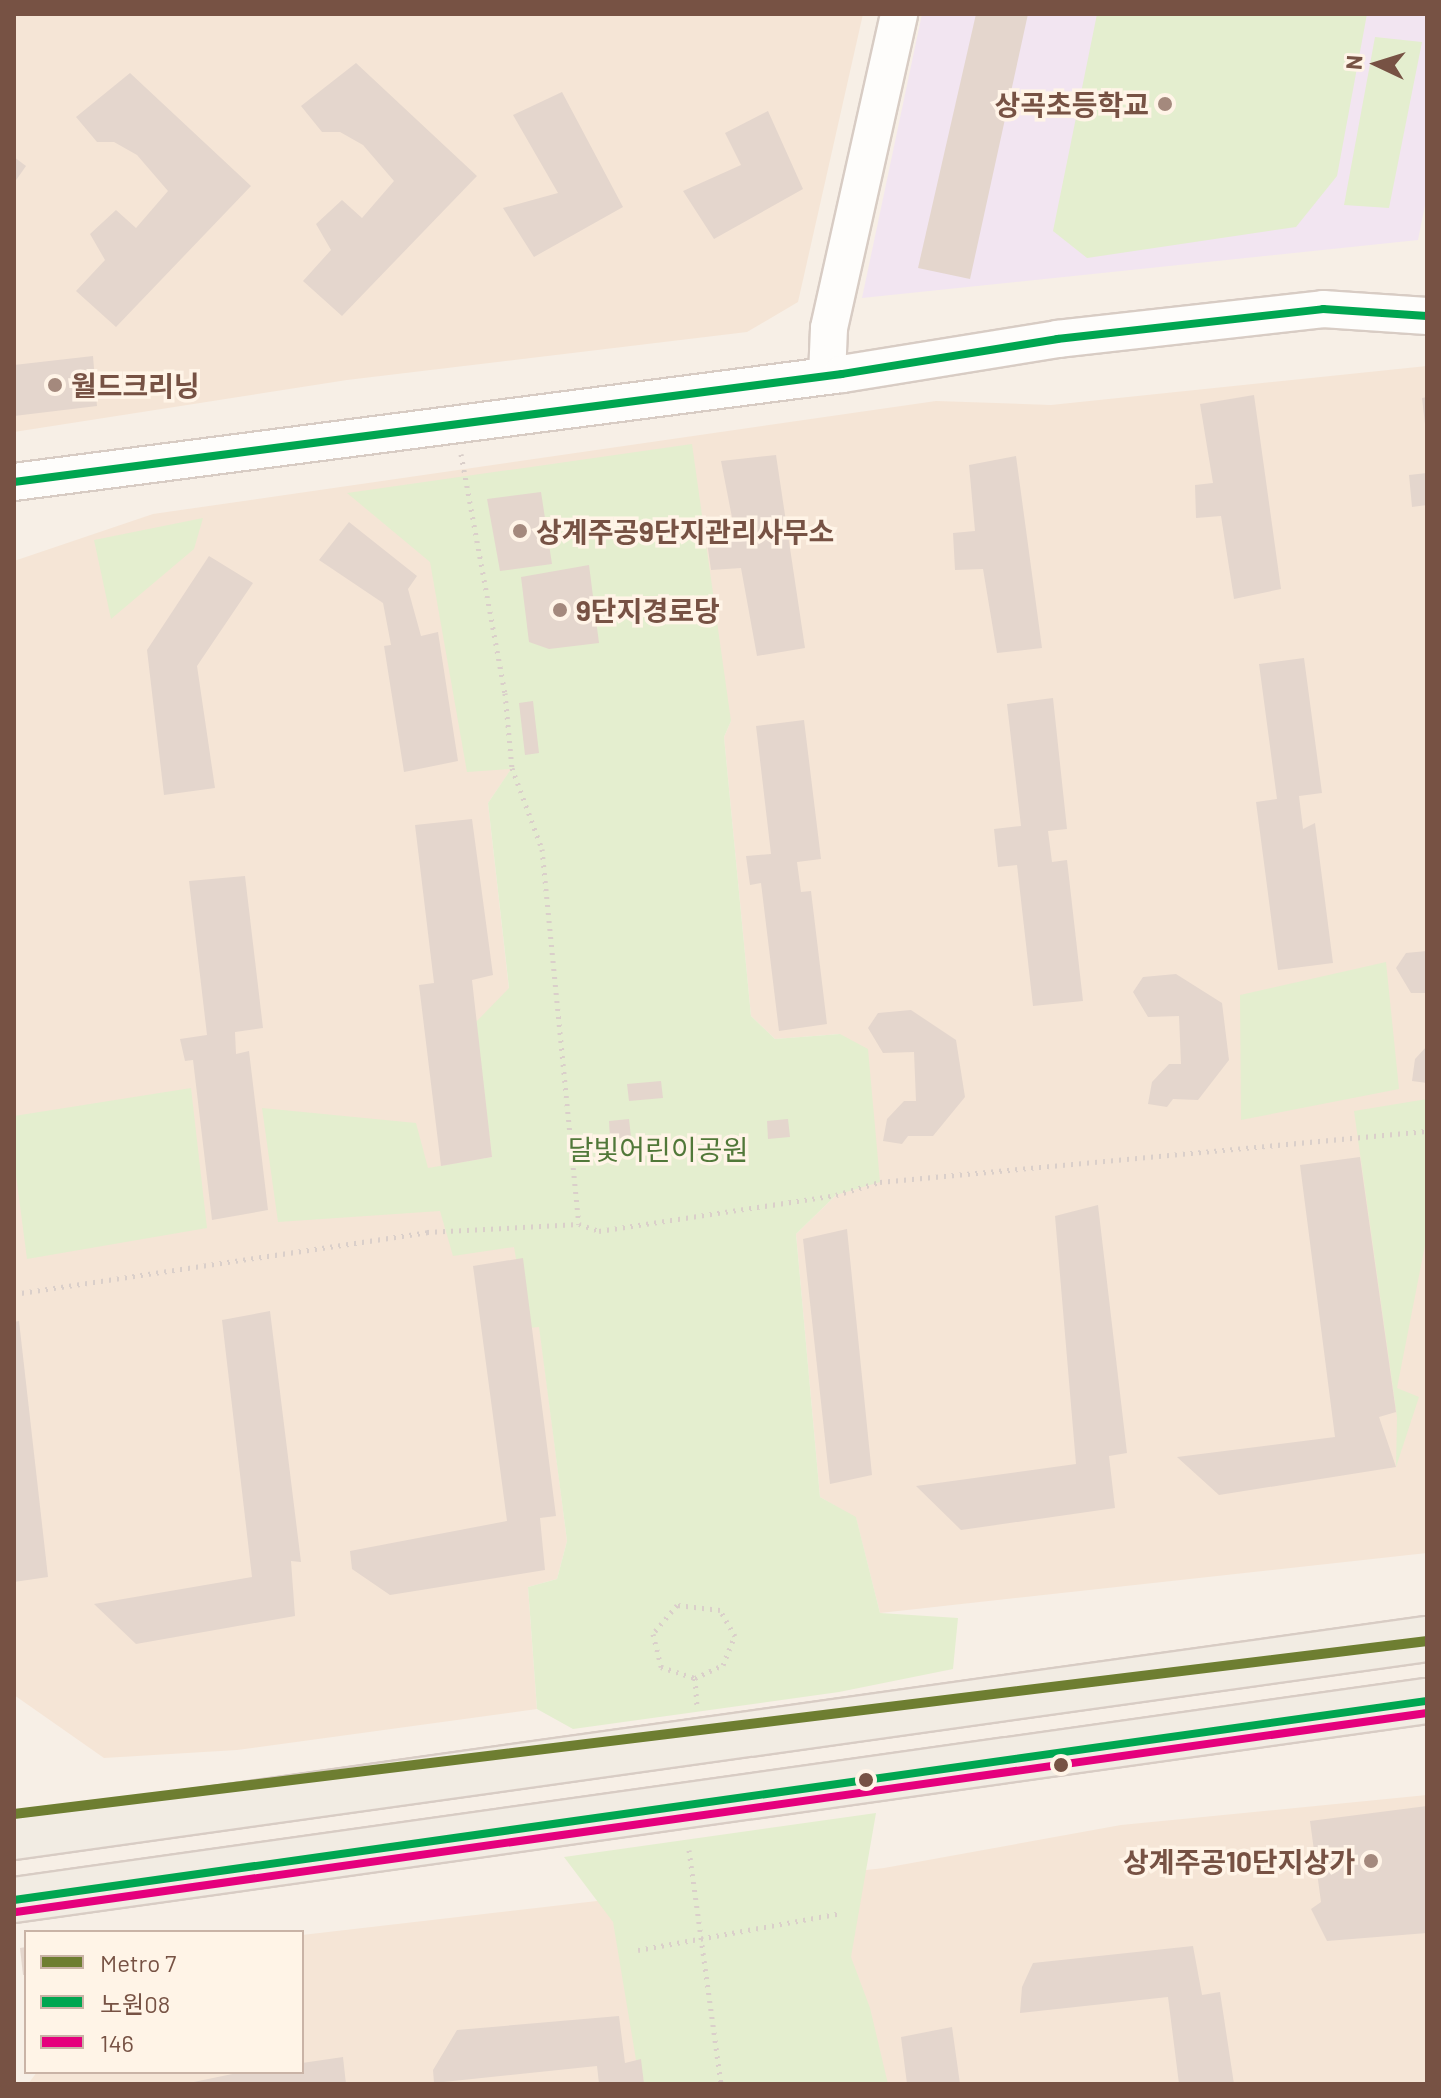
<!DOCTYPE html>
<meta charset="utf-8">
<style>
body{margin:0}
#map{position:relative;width:1441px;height:2098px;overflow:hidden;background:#f7efe6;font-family:Barlow,"Noto Sans KR",sans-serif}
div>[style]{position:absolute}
.residential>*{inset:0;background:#f5e5d6}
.education>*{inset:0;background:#f2e5f1}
.green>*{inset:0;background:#e4eecf}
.building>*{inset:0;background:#e4d6cd}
.path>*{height:5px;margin-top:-2.5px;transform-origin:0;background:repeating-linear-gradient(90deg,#dacfca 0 2px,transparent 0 8px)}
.roads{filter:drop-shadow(2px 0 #d8ccc4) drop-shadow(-2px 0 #d8ccc4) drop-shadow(0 2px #d8ccc4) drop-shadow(0 -2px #d8ccc4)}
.minor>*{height:36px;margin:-18px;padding:0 18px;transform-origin:18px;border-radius:18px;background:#fefdfb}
.primary>*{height:44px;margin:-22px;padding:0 22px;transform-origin:22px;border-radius:22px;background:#f2ece3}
.bus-1>*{height:8px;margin:-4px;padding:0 4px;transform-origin:4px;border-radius:4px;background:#00a651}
.bus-2>*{height:8px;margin:-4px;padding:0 4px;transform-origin:4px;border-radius:4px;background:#e5007d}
.metro-1>*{height:10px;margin:-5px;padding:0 5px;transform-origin:5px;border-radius:5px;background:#6e7e31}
.dots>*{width:22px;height:22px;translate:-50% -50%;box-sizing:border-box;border:4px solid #fff4e7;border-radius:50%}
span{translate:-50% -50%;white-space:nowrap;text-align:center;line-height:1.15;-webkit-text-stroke:7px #fff4e7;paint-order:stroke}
.poi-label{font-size:28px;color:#775244;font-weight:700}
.right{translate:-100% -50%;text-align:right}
.left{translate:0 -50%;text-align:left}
.park-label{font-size:28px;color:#517839}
.frame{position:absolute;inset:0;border:16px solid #775244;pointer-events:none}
.legend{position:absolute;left:24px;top:1930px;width:280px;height:144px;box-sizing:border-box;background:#fff4e7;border:2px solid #c9b3a6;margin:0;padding:10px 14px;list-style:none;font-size:24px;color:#775244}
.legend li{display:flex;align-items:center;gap:16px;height:40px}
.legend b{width:40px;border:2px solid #c9b3a6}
.north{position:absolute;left:1337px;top:24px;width:80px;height:80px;-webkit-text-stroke:6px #fff4e7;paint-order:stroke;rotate:274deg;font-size:22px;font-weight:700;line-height:32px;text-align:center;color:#775244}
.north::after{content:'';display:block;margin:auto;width:28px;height:36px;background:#775244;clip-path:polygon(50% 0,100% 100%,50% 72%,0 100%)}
</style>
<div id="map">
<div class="residential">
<i style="clip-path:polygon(14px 14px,863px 14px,798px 302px,747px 332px,347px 380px,14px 432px)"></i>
<i style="clip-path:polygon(1427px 366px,1427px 1553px,880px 1613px,856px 1518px,820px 1497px,796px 1234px,836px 1195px,840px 1034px,775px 1039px,751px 1016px,724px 737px,731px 721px,512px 768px,488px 803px,509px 989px,492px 1157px,428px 1169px,529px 1245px,567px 1541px,557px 1579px,528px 1587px,537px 1709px,237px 1750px,104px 1758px,14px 1695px,14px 561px,153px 514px,936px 401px,1051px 405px)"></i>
<i style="clip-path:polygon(1427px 1795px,1427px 2084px,28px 2084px,37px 2072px,302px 2072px,302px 1935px,884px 1868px,1121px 1825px)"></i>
</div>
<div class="education">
<i style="clip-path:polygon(922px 14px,1427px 14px,1427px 195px,1418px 240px,862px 298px)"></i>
</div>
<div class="green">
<i style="clip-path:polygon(1097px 14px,1367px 14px,1337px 176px,1296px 227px,1087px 258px,1053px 231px)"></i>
<i style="clip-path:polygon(1375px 37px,1422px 42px,1389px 208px,1344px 205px)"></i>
<i style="clip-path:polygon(692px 444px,731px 721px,724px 737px,751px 1016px,775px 1039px,840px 1034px,868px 1049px,880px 1182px,836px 1195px,796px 1234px,820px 1497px,856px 1517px,880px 1613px,958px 1618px,953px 1669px,839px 1692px,573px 1729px,537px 1709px,528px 1587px,557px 1579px,567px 1541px,539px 1327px,528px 1328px,514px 1247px,453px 1256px,440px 1211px,278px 1222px,262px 1108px,416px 1123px,428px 1168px,492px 1157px,476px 1022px,509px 988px,488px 803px,511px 769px,467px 772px,430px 562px,347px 493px)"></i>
<i style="clip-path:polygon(203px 518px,194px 549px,111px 619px,94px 540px)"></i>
<i style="clip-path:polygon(1386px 962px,1399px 1089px,1241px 1120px,1240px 995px)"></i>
<i style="clip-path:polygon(191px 1088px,207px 1228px,27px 1259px,14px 1160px,14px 1116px)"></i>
<i style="clip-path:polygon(1427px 1099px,1427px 1235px,1397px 1388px,1419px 1397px,1396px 1467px,1397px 1417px,1354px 1111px)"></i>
<i style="clip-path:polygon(876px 1813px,851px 1957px,870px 2008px,888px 2084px,640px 2084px,613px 1922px,564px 1857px)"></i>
</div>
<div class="building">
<i style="clip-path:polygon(976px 14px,1028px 14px,970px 279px,918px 268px)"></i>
<i style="clip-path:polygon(356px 63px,477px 176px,342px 316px,303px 281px,331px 250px,316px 224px,342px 200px,362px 218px,394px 181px,363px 145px,340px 132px,322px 132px,301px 106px)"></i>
<i style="clip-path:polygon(130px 73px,251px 186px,116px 327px,76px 291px,105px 260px,90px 234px,116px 210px,136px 228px,168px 191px,137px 155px,114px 142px,97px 142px,76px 117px)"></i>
<i style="clip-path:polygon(562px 92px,623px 207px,534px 257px,503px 208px,558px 193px,513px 115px)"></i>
<i style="clip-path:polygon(768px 111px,803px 189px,714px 239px,683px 191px,741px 165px,725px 133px)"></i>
<i style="clip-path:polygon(14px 157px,26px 166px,14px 183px)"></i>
<i style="clip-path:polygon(93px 356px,97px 406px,14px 416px,14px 365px)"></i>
<i style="clip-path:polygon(1254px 395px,1281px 589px,1234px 599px,1221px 516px,1196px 518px,1195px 485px,1213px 483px,1200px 404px)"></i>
<i style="clip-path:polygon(1427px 397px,1427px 424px,1425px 424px,1422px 398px)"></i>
<i style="clip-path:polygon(776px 455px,805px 648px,757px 656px,741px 568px,711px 570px,707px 542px,736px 538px,721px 461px)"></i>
<i style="clip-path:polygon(1016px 456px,1042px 648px,997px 653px,983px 569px,955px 570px,953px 533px,975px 531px,969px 465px)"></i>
<i style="clip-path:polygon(1427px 473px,1427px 505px,1412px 507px,1409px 475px)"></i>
<i style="clip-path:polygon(541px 492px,552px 564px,500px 571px,487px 499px)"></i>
<i style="clip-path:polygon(349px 522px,417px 576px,408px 589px,421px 636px,438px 632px,458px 761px,404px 772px,384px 646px,391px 645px,383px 603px,319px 560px)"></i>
<i style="clip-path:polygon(209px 556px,253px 583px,197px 666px,215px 788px,164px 795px,147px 650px)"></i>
<i style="clip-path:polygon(589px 565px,599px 643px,549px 649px,529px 642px,521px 577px)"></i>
<i style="clip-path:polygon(1304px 658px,1322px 793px,1299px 796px,1303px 829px,1315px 823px,1333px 963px,1278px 970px,1256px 802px,1277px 799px,1259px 664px)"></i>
<i style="clip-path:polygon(1053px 698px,1067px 829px,1048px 831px,1052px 862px,1067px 860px,1083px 1001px,1033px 1006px,1017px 865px,998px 867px,994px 829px,1021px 826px,1007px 704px)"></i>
<i style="clip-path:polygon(533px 701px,539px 753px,525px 755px,519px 703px)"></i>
<i style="clip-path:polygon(804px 720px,821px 859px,797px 862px,801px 892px,811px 891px,827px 1024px,779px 1031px,761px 883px,750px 885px,746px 856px,771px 854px,756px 726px)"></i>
<i style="clip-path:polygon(472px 819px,493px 975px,472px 980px,492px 1157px,441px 1166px,419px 985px,434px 983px,415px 825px)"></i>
<i style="clip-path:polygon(245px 876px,263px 1028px,235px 1032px,236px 1054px,249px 1051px,268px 1210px,212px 1220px,193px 1060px,185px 1061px,180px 1039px,207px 1035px,189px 881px)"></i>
<i style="clip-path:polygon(1427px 951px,1427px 993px,1411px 993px,1396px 968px,1406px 953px)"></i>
<i style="clip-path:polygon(1176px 974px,1222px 1003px,1229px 1060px,1198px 1100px,1173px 1099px,1167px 1107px,1148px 1104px,1152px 1082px,1169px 1064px,1181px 1064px,1179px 1016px,1148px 1017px,1133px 992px,1143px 977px)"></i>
<i style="clip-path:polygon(911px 1010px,956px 1040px,965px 1097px,933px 1136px,908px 1136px,902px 1144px,883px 1141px,887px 1119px,904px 1101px,916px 1101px,914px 1052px,883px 1053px,868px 1028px,878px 1013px)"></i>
<i style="clip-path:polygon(1427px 1046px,1427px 1083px,1412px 1081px,1415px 1059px)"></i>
<i style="clip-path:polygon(661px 1081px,663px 1098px,629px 1101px,627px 1084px)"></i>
<i style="clip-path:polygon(629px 1119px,631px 1137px,610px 1139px,609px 1121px)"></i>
<i style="clip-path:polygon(788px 1119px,790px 1137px,768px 1139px,767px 1121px)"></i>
<i style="clip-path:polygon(1360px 1157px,1396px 1412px,1379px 1417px,1396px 1467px,1219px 1495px,1177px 1457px,1335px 1437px,1300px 1165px)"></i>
<i style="clip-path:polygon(1098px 1205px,1127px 1453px,1109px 1456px,1115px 1508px,961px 1530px,916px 1486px,1076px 1464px,1055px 1216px)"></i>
<i style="clip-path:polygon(847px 1229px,872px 1475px,830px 1484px,803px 1239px)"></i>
<i style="clip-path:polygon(523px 1258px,556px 1516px,540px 1518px,545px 1570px,390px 1595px,352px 1569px,350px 1551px,507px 1521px,473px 1266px)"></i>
<i style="clip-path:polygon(270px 1311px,301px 1562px,291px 1561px,295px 1616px,136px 1644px,94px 1604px,252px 1577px,222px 1320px)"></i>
<i style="clip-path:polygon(19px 1321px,48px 1577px,14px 1582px,14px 1322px)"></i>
<i style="clip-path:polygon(1427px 1806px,1427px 1933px,1327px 1941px,1311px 1909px,1321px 1902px,1310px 1821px)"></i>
<i style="clip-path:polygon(1193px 1946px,1202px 1995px,1220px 1992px,1234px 2084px,1179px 2084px,1168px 1997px,1020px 2013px,1022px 1987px,1033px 1963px)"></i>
<i style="clip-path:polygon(26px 1947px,26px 1975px,23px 1975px,20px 1948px)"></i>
<i style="clip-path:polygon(619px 2016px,625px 2063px,641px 2059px,644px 2084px,599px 2084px,597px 2066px,434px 2083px,433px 2070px,457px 2030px)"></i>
<i style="clip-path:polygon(952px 2027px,960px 2084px,907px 2084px,901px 2037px)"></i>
<i style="clip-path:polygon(343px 2057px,346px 2084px,184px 2084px,242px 2072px,302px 2072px,302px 2063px)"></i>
</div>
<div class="path">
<i style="left:461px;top:454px;width:243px;rotate:79.6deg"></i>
<i style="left:505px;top:693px;width:75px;rotate:84.7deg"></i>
<i style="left:512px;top:768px;width:86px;rotate:69.7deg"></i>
<i style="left:542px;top:849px;width:377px;rotate:84.4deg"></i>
<i style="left:14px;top:1294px;width:418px;rotate:-8.5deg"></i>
<i style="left:427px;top:1232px;width:152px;rotate:-3deg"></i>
<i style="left:579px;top:1224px;width:21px;rotate:19deg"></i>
<i style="left:599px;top:1231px;width:240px;rotate:-8.6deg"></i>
<i style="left:836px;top:1195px;width:46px;rotate:-16.5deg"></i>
<i style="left:880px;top:1182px;width:549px;rotate:-5.33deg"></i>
<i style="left:695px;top:1678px;width:31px;rotate:-25deg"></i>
<i style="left:723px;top:1665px;width:31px;rotate:-68deg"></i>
<i style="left:735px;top:1636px;width:30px;rotate:-120deg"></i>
<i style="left:720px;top:1610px;width:43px;rotate:-173.4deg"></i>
<i style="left:677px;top:1605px;width:38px;rotate:130deg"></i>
<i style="left:653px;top:1634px;width:34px;rotate:76deg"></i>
<i style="left:661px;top:1667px;width:36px;rotate:18deg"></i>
<i style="left:695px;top:1678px;width:29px;rotate:86deg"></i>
<i style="left:689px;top:1850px;width:236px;rotate:82.2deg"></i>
<i style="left:638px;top:1950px;width:207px;rotate:-10.3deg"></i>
</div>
<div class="roads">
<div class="minor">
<i style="left:827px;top:376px;width:48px;rotate:-87.6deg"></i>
<i style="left:829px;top:328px;width:322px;rotate:-77.4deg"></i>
<i style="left:14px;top:482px;width:835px;rotate:-7.43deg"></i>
<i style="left:842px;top:374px;width:218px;rotate:-9.2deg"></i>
<i style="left:1057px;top:339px;width:268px;rotate:-6.4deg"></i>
<i style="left:1323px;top:309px;width:104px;rotate:3.9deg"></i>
</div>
<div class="primary">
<i style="left:14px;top:1837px;width:1427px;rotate:-7.98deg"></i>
<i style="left:14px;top:1900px;width:1427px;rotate:-8.02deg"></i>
</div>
</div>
<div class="bus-1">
<i style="left:14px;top:482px;width:835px;rotate:-7.43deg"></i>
<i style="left:842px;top:374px;width:218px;rotate:-9.2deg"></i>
<i style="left:1057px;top:339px;width:268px;rotate:-6.4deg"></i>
<i style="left:1323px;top:309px;width:104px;rotate:3.9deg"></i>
<i style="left:14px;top:1900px;width:1427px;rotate:-8.02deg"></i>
</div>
<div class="bus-2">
<i style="left:16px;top:1912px;width:1425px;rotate:-8.03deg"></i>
</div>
<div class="metro-1">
<i style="left:14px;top:1814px;width:1424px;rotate:-6.98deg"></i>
</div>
<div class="dots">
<i style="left:1165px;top:104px;background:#a4897d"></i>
<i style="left:55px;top:385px;background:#a4897d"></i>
<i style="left:520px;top:531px;background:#a4897d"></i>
<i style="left:560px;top:610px;background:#a4897d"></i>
<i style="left:1061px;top:1765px;background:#775244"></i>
<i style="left:866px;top:1780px;background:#775244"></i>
<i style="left:1371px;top:1861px;background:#a4897d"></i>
</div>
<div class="poi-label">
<span class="right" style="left:1149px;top:104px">상곡초등학교</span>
<span class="left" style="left:71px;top:385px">월드크리닝</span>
<span class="left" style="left:536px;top:531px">상계주공9단지관리사무소</span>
<span class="left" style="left:576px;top:610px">9단지경로당</span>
<span class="right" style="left:1355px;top:1861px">상계주공10단지상가</span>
</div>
<div class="park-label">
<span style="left:658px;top:1149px">달빛어린이공원</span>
</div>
<div class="frame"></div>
<ul class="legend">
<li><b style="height:10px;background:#6e7e31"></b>Metro 7</li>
<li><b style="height:10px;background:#00a651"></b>노원08</li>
<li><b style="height:10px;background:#e5007d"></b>146</li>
</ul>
<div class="north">N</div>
</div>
